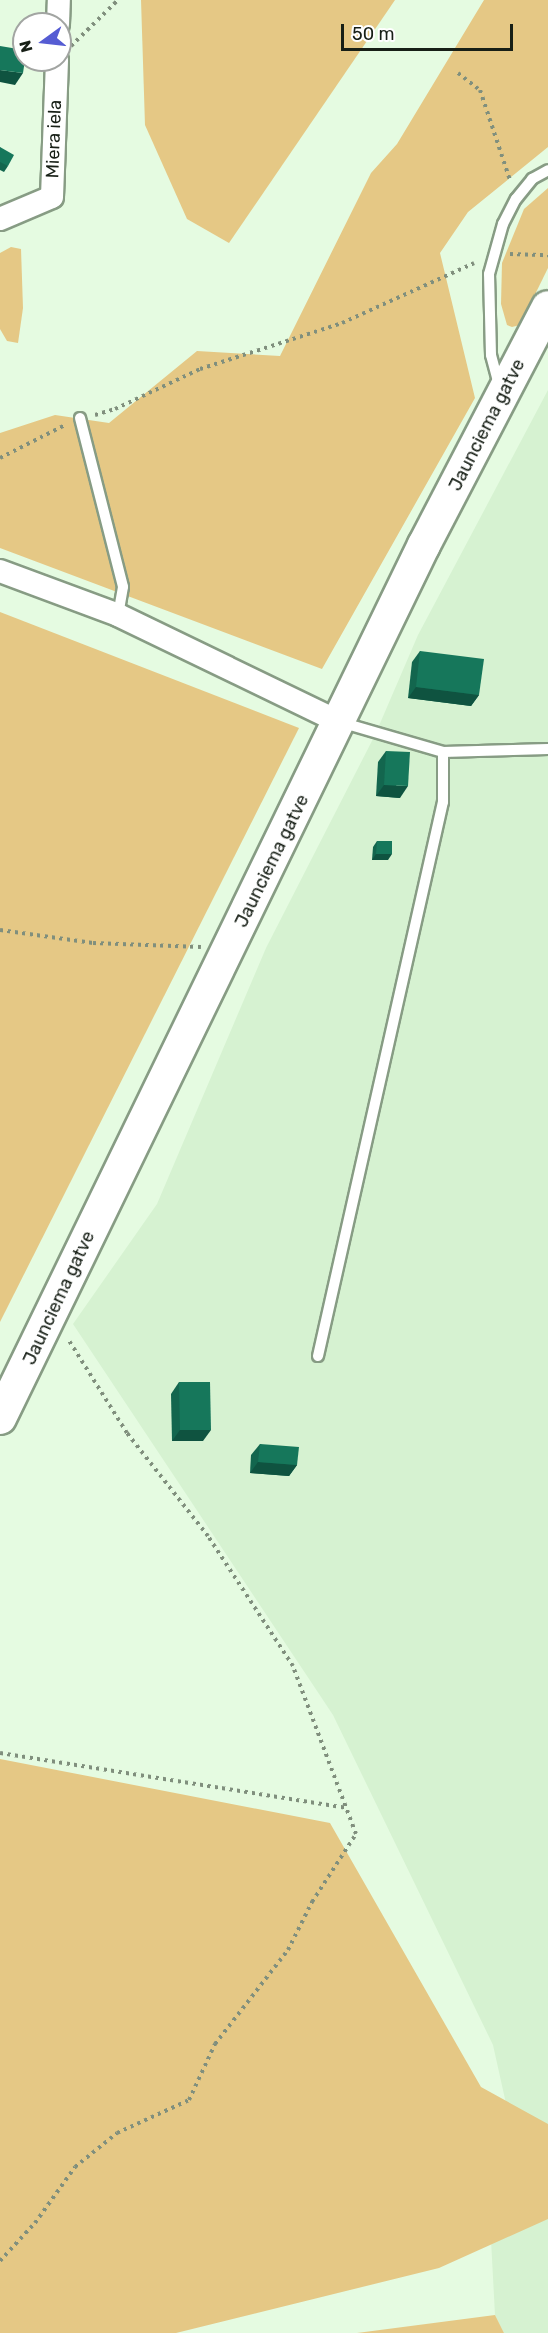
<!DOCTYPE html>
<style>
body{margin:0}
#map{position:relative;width:548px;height:2333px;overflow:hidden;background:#e5fbe1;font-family:Rubik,sans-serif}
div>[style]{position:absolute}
.built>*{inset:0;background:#d6f2d1}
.green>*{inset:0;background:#e5c885}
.path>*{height:4px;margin-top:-2px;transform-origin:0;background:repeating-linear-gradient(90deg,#808f7d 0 3px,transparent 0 7.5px)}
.roads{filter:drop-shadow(2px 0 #879c84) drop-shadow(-2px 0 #879c84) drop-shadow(0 2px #879c84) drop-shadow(0 -2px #879c84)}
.service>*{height:10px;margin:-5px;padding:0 5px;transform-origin:5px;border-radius:5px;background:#fff}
.minor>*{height:22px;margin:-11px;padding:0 11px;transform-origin:11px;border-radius:11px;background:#fff}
.secondary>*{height:32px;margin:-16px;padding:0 16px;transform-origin:16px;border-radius:16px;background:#fff}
.wall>*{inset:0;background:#13664e}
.shaded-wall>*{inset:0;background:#0f5340}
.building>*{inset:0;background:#16775b}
span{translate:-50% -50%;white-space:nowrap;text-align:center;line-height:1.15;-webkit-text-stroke:4.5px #fff;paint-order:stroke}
.street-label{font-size:18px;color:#171f16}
.north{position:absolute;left:12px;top:12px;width:60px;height:60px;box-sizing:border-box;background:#fff;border:2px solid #a2a5a2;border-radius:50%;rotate:255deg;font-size:16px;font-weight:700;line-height:24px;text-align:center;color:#171f16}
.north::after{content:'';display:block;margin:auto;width:21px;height:27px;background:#555cd3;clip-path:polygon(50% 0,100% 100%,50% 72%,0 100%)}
.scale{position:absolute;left:341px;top:24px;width:172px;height:27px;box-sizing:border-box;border:3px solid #171f16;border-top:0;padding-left:8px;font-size:18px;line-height:21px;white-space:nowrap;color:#171f16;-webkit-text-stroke:4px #fff;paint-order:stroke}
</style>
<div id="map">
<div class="built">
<i style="clip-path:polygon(548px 390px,548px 2333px,504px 2333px,495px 2315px,484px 2108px,507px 2108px,493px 2045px,333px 1715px,73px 1324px,157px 1204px,266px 948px,375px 735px,418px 635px)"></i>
</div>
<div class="green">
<i style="clip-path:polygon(141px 0,395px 0,229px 243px,187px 219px,145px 125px)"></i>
<i style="clip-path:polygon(484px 0,548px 0,548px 147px,468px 212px,440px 253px,475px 398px,322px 669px,0 548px,0 433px,55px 415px,109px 423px,197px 351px,280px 356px,371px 173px,397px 144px)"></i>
<i style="clip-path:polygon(548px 188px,548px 268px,520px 325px,512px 327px,507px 325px,501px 304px,502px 263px,524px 209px)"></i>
<i style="clip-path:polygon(11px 247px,21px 249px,23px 308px,18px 343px,7px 341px,0 329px,0 253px)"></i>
<i style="clip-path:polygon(0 612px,299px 728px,0 1322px)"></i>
<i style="clip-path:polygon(0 1759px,330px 1823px,481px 2087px,548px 2124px,548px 2219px,439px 2268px,176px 2333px,0 2333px)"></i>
<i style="clip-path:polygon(495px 2315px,504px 2333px,357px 2333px)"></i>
</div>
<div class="path">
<i style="left:71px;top:46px;width:66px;rotate:-44.4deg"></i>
<i style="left:458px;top:73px;width:28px;rotate:38deg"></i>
<i style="left:480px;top:90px;width:95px;rotate:71.6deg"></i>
<i style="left:510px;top:254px;width:38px;rotate:2deg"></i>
<i style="left:95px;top:415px;width:21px;rotate:-17deg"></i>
<i style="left:115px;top:409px;width:94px;rotate:-25.2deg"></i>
<i style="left:200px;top:369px;width:149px;rotate:-17.9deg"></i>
<i style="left:342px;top:323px;width:145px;rotate:-24.4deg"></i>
<i style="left:0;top:458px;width:73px;rotate:-26.9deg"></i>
<i style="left:0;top:930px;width:94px;rotate:8deg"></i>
<i style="left:93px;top:943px;width:108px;rotate:2.1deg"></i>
<i style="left:0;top:1753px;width:350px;rotate:9deg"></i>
<i style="left:0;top:2261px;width:52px;rotate:-47.4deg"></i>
<i style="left:35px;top:2223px;width:69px;rotate:-54.5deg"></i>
<i style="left:75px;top:2167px;width:54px;rotate:-39deg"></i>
<i style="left:117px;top:2133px;width:79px;rotate:-24.6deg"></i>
<i style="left:189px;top:2100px;width:62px;rotate:-65.1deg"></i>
<i style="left:215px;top:2044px;width:119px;rotate:-52.2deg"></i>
<i style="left:288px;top:1950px;width:54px;rotate:-63.4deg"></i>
<i style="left:312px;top:1902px;width:81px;rotate:-57.1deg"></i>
<i style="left:356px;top:1834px;width:179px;rotate:-110.6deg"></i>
<i style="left:293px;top:1666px;width:155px;rotate:-123.2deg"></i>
<i style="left:208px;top:1536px;width:131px;rotate:-128.2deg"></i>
<i style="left:127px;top:1433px;width:111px;rotate:-122.1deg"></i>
</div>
<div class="roads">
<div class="service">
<i style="left:499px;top:385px;width:31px;rotate:-105deg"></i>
<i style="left:491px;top:355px;width:81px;rotate:-91.4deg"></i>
<i style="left:489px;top:274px;width:52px;rotate:-74.4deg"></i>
<i style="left:503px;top:224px;width:28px;rotate:-63deg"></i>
<i style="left:516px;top:199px;width:26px;rotate:-51deg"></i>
<i style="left:532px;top:179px;width:18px;rotate:-29deg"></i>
<i style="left:80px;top:418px;width:174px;rotate:75.7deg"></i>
<i style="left:123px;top:587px;width:28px;rotate:100deg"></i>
<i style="left:340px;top:722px;width:107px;rotate:16.2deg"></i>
<i style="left:443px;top:752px;width:105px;rotate:-1.6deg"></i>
<i style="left:318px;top:1356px;width:568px;rotate:-77.29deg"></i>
<i style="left:443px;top:802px;width:50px;rotate:-90deg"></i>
</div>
<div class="minor">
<i style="left:58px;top:24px;width:24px;rotate:-88deg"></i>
<i style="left:0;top:219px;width:56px;rotate:-22.9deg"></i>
<i style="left:52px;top:197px;width:137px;rotate:-87.9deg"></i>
<i style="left:0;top:571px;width:126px;rotate:20.4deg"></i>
<i style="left:118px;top:615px;width:246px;rotate:25.8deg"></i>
</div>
<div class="secondary">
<i style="left:0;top:1418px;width:971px;rotate:-64.1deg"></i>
<i style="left:424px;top:545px;width:268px;rotate:-62.5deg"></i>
</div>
</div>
<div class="wall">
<i style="clip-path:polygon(0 147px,8px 166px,4px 172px,0 170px)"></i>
<i style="clip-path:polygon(420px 651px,479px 695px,471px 706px,408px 698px,412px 662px)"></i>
<i style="clip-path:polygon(386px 751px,400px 798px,376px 796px,378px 762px)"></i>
<i style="clip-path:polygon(377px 841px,388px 860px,372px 860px,373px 847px)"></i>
<i style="clip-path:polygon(179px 1382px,203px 1441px,172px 1441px,171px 1394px)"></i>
<i style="clip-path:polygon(260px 1444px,297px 1465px,289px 1476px,250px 1473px,251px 1455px)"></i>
</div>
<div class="shaded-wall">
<i style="clip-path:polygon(0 70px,23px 73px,15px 85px,0 82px)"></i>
<i style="clip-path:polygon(416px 687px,479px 695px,471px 706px,408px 698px)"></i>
<i style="clip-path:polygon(384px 785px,408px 786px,400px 798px,376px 796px)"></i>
<i style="clip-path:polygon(376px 854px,392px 854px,388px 860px,372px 860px)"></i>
<i style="clip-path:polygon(180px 1430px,211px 1430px,203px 1441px,172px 1441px)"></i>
<i style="clip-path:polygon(258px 1462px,297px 1465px,289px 1476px,250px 1473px)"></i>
</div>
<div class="building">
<i style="clip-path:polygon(0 46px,24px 50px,24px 60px,25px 60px,23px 73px,0 70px)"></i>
<i style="clip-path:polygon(0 147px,14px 155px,8px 166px,0 162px)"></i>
<i style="clip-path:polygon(420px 651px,484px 659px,479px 695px,416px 687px)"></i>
<i style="clip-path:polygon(386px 751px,410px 752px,408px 786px,384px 785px)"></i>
<i style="clip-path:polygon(377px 841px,392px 841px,392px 854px,376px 854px)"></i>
<i style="clip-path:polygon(179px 1382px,210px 1382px,211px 1430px,180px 1430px)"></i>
<i style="clip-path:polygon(260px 1444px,299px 1447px,297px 1465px,258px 1462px)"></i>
</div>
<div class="street-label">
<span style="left:54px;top:139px;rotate:-88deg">Miera iela</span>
<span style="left:487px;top:425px;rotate:-63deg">Jaunciema gatve</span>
<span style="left:272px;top:861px;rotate:-64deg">Jaunciema gatve</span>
<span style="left:59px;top:1298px;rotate:-65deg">Jaunciema gatve</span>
</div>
<div class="north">N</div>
<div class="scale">50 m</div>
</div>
